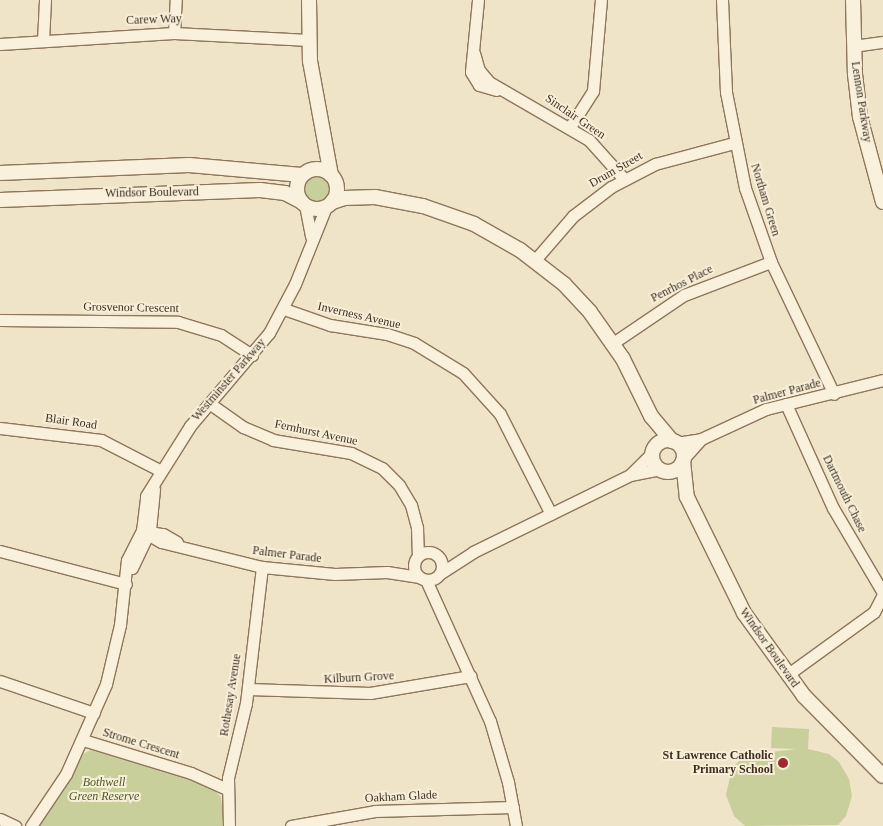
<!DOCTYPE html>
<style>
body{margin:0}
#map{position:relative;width:883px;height:826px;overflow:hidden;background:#f0e4c8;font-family:Georgia,serif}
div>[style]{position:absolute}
.green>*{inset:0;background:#c9cf9b}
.round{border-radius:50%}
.roads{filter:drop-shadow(1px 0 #8d765c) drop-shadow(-1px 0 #8d765c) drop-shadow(0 1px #8d765c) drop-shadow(0 -1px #8d765c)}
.minor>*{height:11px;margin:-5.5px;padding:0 5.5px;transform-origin:5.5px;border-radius:5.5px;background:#faf1dc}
.minor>.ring{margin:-5.5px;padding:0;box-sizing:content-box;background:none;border:11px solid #faf1dc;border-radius:50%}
.tertiary>*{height:14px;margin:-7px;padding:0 7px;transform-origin:7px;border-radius:7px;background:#faf1dc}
.tertiary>.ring{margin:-7px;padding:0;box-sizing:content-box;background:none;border:14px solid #faf1dc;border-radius:50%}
.dots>*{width:14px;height:14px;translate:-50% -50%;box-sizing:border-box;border:2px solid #f7eed8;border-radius:50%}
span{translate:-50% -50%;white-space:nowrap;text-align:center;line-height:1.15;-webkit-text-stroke:4px #f7eed8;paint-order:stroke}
.street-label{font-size:12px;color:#3d2e20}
.poi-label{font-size:12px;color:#3d2e20;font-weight:700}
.right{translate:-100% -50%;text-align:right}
.park-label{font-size:12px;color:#4d5a26;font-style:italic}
</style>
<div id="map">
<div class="green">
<i class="round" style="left:305px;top:177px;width:24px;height:24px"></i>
<i style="clip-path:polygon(772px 727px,809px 729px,808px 749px,829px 754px,839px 762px,849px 779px,852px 796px,846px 816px,838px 825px,745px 826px,734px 816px,726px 795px,732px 768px,745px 755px,797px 749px,771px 748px)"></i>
<i style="clip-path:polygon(91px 750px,192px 779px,214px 790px,221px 797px,224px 826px,38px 826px,83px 754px)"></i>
</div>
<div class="roads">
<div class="minor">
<i style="left:478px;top:0;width:72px;rotate:95.6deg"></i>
<i style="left:471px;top:72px;width:15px;rotate:58deg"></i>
<i style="left:479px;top:85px;width:18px;rotate:16deg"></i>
<i style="left:722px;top:0;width:92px;rotate:87.5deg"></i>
<i style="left:726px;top:92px;width:98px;rotate:78.8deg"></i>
<i style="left:745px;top:188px;width:78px;rotate:70.6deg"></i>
<i style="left:771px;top:262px;width:146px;rotate:64.5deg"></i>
<i style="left:174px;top:33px;width:33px;rotate:-87deg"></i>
<i style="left:43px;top:41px;width:41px;rotate:-87.2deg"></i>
<i style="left:0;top:44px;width:174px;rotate:-3.6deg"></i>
<i style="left:174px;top:33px;width:135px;rotate:3deg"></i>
<i style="left:853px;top:46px;width:30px;rotate:-8deg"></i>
<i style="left:474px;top:53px;width:18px;rotate:74deg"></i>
<i style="left:479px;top:70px;width:16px;rotate:50deg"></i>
<i style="left:489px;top:82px;width:116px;rotate:30.1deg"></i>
<i style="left:589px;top:140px;width:52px;rotate:48.1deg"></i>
<i style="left:570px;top:127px;width:43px;rotate:-57.4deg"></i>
<i style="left:593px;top:91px;width:91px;rotate:-85deg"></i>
<i style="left:305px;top:205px;width:32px;rotate:79deg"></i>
<i style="left:535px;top:260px;width:58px;rotate:-49.2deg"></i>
<i style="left:573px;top:216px;width:48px;rotate:-37.3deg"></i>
<i style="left:611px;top:187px;width:50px;rotate:-27.6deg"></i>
<i style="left:655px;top:164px;width:82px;rotate:-14.9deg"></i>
<i style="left:284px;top:309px;width:49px;rotate:19.2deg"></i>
<i style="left:330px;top:325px;width:58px;rotate:9deg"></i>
<i style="left:387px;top:334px;width:28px;rotate:18deg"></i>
<i style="left:414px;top:343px;width:57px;rotate:31.5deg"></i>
<i style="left:463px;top:373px;width:55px;rotate:47.9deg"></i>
<i style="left:500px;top:414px;width:112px;rotate:63deg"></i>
<i style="left:0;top:320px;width:178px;rotate:0.6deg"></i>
<i style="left:178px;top:322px;width:45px;rotate:16.8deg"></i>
<i style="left:221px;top:335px;width:37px;rotate:33deg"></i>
<i style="left:613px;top:343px;width:86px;rotate:-34.1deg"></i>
<i style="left:684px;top:295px;width:93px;rotate:-20.8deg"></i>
<i style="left:209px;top:403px;width:42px;rotate:35.2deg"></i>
<i style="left:243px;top:427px;width:33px;rotate:23deg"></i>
<i style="left:273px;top:440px;width:79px;rotate:9.5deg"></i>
<i style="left:351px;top:453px;width:34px;rotate:26deg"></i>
<i style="left:382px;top:468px;width:24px;rotate:45deg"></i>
<i style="left:399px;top:485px;width:23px;rotate:59deg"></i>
<i style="left:411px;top:505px;width:24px;rotate:75deg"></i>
<i style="left:417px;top:528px;width:28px;rotate:88deg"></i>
<i style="left:786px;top:404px;width:114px;rotate:65.7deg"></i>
<i style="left:833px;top:508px;width:99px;rotate:59.5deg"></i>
<i style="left:0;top:428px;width:102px;rotate:6.8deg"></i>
<i style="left:101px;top:440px;width:68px;rotate:27.3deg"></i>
<i style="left:676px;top:443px;width:25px;rotate:-9deg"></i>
<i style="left:701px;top:439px;width:72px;rotate:-24.8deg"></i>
<i style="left:766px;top:409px;width:121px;rotate:-13.9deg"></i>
<i style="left:684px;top:458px;width:25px;rotate:-48deg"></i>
<i style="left:631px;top:474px;width:31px;rotate:-45deg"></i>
<i style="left:142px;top:531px;width:22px;rotate:30deg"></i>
<i style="left:161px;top:542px;width:104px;rotate:13.9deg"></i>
<i style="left:262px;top:567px;width:73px;rotate:5.5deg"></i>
<i style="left:335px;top:574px;width:52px;rotate:-2.2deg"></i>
<i style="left:387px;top:572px;width:33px;rotate:9deg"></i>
<i style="left:143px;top:531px;width:20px;rotate:9deg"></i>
<i style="left:163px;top:534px;width:16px;rotate:30deg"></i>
<i style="left:0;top:551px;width:130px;rotate:14.7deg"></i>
<i class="ring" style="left:414px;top:552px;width:17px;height:17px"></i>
<i style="left:132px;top:568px;width:42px;rotate:-64.7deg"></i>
<i style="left:150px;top:530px;width:41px;rotate:-84.4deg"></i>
<i style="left:441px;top:573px;width:38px;rotate:-33deg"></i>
<i style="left:473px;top:552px;width:175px;rotate:-26.1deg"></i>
<i style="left:630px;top:475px;width:31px;rotate:-11deg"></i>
<i style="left:426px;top:580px;width:155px;rotate:65.6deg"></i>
<i style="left:490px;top:721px;width:64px;rotate:73.6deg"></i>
<i style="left:508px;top:782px;width:45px;rotate:79.7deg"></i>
<i style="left:787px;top:675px;width:107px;rotate:-35.9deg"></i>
<i style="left:874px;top:612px;width:20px;rotate:-63deg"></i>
<i style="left:0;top:681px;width:99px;rotate:18.8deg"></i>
<i style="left:248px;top:689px;width:122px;rotate:1.9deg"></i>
<i style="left:370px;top:693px;width:102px;rotate:-9.6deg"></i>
<i style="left:83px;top:740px;width:113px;rotate:17deg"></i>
<i style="left:191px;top:773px;width:39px;rotate:24deg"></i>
<i style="left:0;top:819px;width:17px;rotate:25deg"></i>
<i style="left:31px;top:826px;width:63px;rotate:-56.1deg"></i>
<i style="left:66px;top:774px;width:98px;rotate:-66deg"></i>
<i style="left:106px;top:684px;width:61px;rotate:-76.7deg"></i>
<i style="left:120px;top:625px;width:65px;rotate:-83.9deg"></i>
<i style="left:127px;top:560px;width:33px;rotate:-63deg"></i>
<i style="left:142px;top:531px;width:35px;rotate:-83deg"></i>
<i style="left:146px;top:496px;width:83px;rotate:-57.8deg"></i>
<i style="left:190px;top:426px;width:122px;rotate:-49.7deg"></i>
<i style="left:269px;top:333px;width:55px;rotate:-62deg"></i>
<i style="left:295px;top:284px;width:83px;rotate:-68.1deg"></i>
<i style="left:229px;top:826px;width:48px;rotate:-91.2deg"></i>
<i style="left:228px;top:778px;width:77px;rotate:-76.5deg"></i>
<i style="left:246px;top:703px;width:137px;rotate:-83.3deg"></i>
<i style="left:291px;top:826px;width:85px;rotate:-10.1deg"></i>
<i style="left:375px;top:811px;width:138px;rotate:-1.7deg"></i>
</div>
<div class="tertiary">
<i style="left:309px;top:0;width:61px;rotate:89.1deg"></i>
<i style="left:310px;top:61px;width:116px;rotate:79.6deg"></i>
<i style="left:853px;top:0;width:74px;rotate:88.5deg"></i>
<i style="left:855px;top:74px;width:43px;rotate:83.4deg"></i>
<i style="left:860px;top:117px;width:88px;rotate:74.9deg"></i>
<i class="ring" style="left:297px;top:169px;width:26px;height:26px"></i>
<i style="left:0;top:173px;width:189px;rotate:-2.4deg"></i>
<i style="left:189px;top:165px;width:113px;rotate:5.1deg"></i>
<i style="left:0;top:200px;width:260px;rotate:-2.2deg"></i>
<i style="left:260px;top:190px;width:25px;rotate:7deg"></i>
<i style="left:285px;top:193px;width:19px;rotate:28deg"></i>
<i style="left:332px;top:202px;width:13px;rotate:-18deg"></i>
<i style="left:344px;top:198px;width:31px;rotate:-2deg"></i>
<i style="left:375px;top:197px;width:49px;rotate:10.6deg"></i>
<i style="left:423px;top:206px;width:54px;rotate:19.4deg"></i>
<i style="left:474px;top:224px;width:53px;rotate:29.5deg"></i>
<i style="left:520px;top:250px;width:56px;rotate:37.7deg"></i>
<i style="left:564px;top:284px;width:38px;rotate:47deg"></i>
<i style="left:590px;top:312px;width:57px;rotate:54.9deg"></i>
<i style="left:623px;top:359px;width:64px;rotate:63.8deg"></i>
<i style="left:651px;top:416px;width:33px;rotate:50deg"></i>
<i class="ring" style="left:652px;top:440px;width:18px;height:18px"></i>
<i style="left:683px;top:461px;width:36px;rotate:84deg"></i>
<i style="left:687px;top:497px;width:129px;rotate:63.8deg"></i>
<i style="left:744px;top:613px;width:102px;rotate:54.1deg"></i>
<i style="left:804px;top:696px;width:112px;rotate:45.4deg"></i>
</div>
</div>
<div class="dots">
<i style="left:783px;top:763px;background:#9e2a2b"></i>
</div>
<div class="street-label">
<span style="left:154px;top:20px;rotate:-2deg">Carew Way</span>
<span style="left:861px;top:102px;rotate:81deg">Lennon Parkway</span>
<span style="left:575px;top:117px;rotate:34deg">Sinclair Green</span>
<span style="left:616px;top:170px;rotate:-30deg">Drum Street</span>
<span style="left:152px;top:193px;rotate:-1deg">Windsor Boulevard</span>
<span style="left:765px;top:200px;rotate:73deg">Northam Green</span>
<span style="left:682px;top:284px;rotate:-27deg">Penrhos Place</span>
<span style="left:131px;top:308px;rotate:1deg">Grosvenor Crescent</span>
<span style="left:359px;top:316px;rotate:13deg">Inverness Avenue</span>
<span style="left:229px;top:380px;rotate:-49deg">Westminster Parkway</span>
<span style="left:787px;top:392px;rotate:-15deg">Palmer Parade</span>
<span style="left:71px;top:422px;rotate:8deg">Blair Road</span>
<span style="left:316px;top:433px;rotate:12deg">Fernhurst Avenue</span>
<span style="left:844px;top:494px;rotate:64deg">Dartmouth Chase</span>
<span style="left:287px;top:555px;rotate:7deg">Palmer Parade</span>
<span style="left:769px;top:648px;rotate:55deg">Windsor Boulevard</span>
<span style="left:359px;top:678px;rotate:-3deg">Kilburn Grove</span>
<span style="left:231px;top:695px;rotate:-81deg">Rothesay Avenue</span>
<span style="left:141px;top:744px;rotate:17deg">Strome Crescent</span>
<span style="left:401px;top:797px;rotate:-3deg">Oakham Glade</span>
</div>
<div class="poi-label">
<span class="right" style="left:773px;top:763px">St Lawrence Catholic<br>Primary School</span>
</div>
<div class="park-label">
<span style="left:104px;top:790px">Bothwell<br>Green Reserve</span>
</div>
</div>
